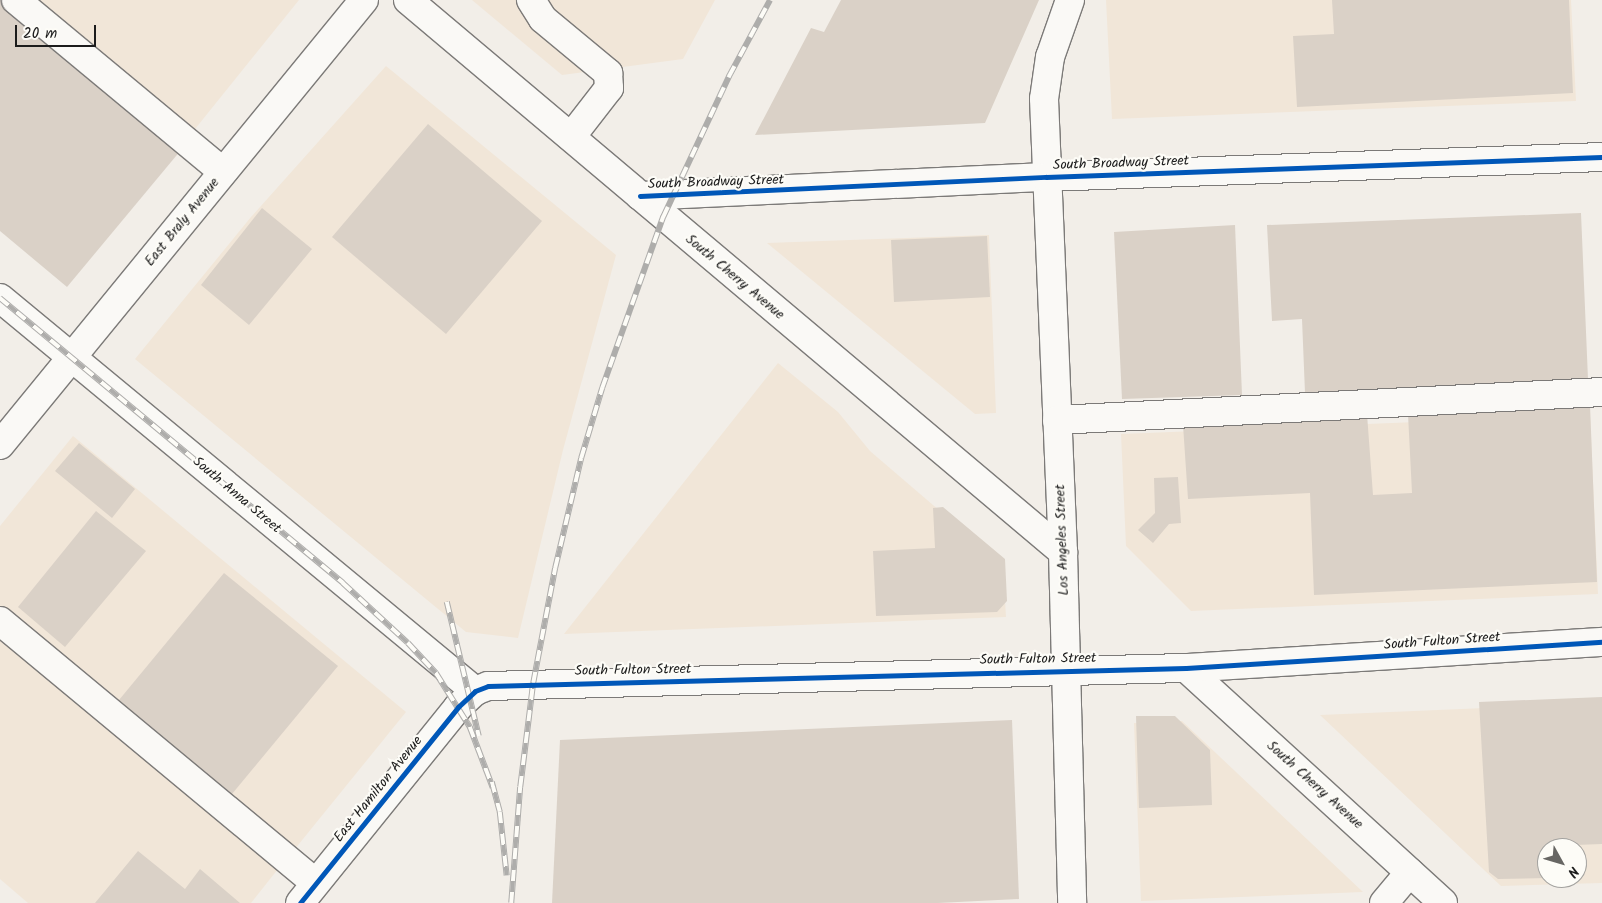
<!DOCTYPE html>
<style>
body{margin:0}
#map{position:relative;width:1602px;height:903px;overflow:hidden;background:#f2eee8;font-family:Kalam,sans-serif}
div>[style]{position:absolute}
.built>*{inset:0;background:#f1e6d8}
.building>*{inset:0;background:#dad1c7}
.roads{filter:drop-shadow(1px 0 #7c7a78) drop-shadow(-1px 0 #7c7a78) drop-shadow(0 1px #7c7a78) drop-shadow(0 -1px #7c7a78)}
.minor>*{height:28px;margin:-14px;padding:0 14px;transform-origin:14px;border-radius:14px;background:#faf9f6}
.rail>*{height:5.5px;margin-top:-2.75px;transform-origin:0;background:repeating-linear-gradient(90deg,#fdfcf7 0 11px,#aeadab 0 22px);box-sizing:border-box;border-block:1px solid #aeadab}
.cycleway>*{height:5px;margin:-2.5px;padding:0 2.5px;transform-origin:2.5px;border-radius:2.5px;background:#0057b8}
span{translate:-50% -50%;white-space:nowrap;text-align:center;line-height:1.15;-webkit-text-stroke:4.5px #fdfcf7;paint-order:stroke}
.street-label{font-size:14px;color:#1c1c1c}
.north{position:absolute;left:1537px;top:838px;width:50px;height:50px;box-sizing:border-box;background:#fdfcf7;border:1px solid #a3a29f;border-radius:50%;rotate:129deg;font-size:14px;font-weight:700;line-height:20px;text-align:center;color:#1c1c1c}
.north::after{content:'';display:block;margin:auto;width:18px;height:22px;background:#676663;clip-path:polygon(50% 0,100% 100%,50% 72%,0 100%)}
.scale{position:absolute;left:15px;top:25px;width:81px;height:22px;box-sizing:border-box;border:2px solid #1c1c1c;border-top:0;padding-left:6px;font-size:15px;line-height:18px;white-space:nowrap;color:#1c1c1c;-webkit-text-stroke:4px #fdfcf7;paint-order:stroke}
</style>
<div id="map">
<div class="built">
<i style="clip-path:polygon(19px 0,299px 0,187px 139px)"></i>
<i style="clip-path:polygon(472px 0,715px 0,683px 59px,562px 75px)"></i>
<i style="clip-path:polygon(1106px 0,1571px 0,1576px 101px,1112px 119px)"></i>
<i style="clip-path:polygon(386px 66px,616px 255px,563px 450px,518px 638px,466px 632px,135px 359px,251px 217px)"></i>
<i style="clip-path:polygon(989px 235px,996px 413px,975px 414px,767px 243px)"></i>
<i style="clip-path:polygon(778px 363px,838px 412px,870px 451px,1003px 565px,1006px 617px,564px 634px)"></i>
<i style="clip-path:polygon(1590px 415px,1598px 594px,1191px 611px,1126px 546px,1121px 434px)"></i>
<i style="clip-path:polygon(73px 436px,406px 712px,290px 855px,0 616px,0 526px)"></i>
<i style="clip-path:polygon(0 640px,278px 869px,251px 903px,28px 903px,0 879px)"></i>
<i style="clip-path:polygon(evenodd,1602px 703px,1602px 883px,1501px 886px,1320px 715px,1602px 703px,1547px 848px,1577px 848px,1577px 878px,1547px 878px,1547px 848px)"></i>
<i style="clip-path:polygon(1182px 721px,1363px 892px,1141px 901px,1134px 723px)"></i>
</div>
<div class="building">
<i style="clip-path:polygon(0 0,13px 0,186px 144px,67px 287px,0 231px)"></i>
<i style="clip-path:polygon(841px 0,1039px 0,985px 123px,755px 135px,811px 28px,824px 32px)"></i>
<i style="clip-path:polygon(1332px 0,1569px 0,1573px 93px,1297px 107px,1293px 36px,1334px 34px)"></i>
<i style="clip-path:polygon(428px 124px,542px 221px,446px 334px,332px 237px)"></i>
<i style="clip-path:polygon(262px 208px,312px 249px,249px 325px,201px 285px)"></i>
<i style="clip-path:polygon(1581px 213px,1588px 379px,1305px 393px,1302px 319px,1272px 321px,1267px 225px)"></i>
<i style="clip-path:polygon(1235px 225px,1242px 395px,1122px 399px,1114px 232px)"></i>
<i style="clip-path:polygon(987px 236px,990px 297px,894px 302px,891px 240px)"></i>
<i style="clip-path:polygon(1590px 405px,1597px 582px,1314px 595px,1310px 493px,1188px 499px,1183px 425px,1367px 414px,1373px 495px,1412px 493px,1408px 414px)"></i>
<i style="clip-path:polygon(79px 443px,135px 489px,112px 518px,55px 471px)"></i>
<i style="clip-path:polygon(1178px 477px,1181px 523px,1169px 524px,1153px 543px,1138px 530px,1155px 513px,1154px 478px)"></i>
<i style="clip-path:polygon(943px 507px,1005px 559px,1007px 601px,997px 612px,876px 616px,873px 551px,935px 548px,933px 508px)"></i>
<i style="clip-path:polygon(96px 511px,146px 551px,65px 647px,18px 607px)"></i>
<i style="clip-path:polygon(224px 573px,338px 666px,232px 794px,119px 700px)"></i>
<i style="clip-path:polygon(1602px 697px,1602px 844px,1549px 846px,1547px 878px,1498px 879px,1489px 872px,1479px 702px)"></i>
<i style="clip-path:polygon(1136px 716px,1175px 716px,1210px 750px,1212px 805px,1139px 808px)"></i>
<i style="clip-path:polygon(1012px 720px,1019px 899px,938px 903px,552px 903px,560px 740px)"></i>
<i style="clip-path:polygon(138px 851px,185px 889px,200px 869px,240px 903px,95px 903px)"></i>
</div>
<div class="roads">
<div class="minor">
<i style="left:16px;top:0;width:269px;rotate:39.7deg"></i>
<i style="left:408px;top:0;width:857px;rotate:40.12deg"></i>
<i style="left:531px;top:0;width:22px;rotate:58deg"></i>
<i style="left:543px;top:19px;width:85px;rotate:39.7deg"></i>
<i style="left:608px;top:73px;width:15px;rotate:86deg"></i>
<i style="left:609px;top:88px;width:62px;rotate:127.8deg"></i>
<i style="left:1070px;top:0;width:60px;rotate:109.3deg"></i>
<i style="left:1050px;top:57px;width:42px;rotate:98.1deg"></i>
<i style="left:1044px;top:99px;width:453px;rotate:87.6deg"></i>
<i style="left:1063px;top:552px;width:351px;rotate:88.5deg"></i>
<i style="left:640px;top:196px;width:406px;rotate:-2.7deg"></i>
<i style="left:1046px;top:177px;width:556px;rotate:-2.06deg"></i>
<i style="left:0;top:298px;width:617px;rotate:39.6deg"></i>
<i style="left:1057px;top:420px;width:546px;rotate:-2.94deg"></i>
<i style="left:0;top:445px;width:575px;rotate:-50.72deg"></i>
<i style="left:0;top:621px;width:410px;rotate:39.7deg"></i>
<i style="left:1186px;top:668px;width:348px;rotate:42.4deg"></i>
<i style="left:300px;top:903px;width:252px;rotate:-51.1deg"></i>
<i style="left:458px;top:707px;width:23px;rotate:-43deg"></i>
<i style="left:475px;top:691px;width:14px;rotate:-21deg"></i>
<i style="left:488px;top:686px;width:698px;rotate:-1.48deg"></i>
<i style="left:1186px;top:668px;width:417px;rotate:-3.6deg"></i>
<i style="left:1384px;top:903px;width:40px;rotate:-50deg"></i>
</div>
</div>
<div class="rail">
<i style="left:0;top:298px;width:446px;rotate:39.7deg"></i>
<i style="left:343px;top:583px;width:88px;rotate:42.7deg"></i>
<i style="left:408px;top:643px;width:41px;rotate:47deg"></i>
<i style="left:436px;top:673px;width:64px;rotate:57.8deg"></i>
<i style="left:470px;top:727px;width:65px;rotate:69.3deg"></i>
<i style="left:447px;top:602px;width:138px;rotate:76.6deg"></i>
<i style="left:492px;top:782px;width:31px;rotate:75deg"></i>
<i style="left:500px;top:812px;width:64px;rotate:83.8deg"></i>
<i style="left:511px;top:903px;width:116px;rotate:-85.6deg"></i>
<i style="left:520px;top:787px;width:105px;rotate:-82.9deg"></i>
<i style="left:533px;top:683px;width:117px;rotate:-79.2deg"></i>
<i style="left:555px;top:568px;width:113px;rotate:-76.7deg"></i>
<i style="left:581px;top:458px;width:73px;rotate:-73.3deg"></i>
<i style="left:602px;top:388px;width:182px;rotate:-70.4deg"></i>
<i style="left:663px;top:217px;width:156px;rotate:-64.9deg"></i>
<i style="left:729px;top:76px;width:86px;rotate:-61.7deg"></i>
</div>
<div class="cycleway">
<i style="left:640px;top:196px;width:406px;rotate:-2.7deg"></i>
<i style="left:1046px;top:177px;width:556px;rotate:-2.06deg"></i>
<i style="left:300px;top:903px;width:252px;rotate:-51.1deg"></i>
<i style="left:458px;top:707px;width:23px;rotate:-43deg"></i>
<i style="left:475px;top:691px;width:14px;rotate:-21deg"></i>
<i style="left:488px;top:686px;width:698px;rotate:-1.48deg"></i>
<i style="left:1186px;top:668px;width:417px;rotate:-3.6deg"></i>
</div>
<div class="street-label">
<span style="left:1121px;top:163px;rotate:-2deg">South Broadway Street</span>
<span style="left:716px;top:182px;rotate:-2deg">South Broadway Street</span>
<span style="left:182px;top:222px;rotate:-51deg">East Braly Avenue</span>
<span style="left:735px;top:277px;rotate:40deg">South Cherry Avenue</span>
<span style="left:237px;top:495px;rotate:40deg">South Anna Street</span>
<span style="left:1062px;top:540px;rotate:-92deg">Los Angeles Street</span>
<span style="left:1442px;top:641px;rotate:-4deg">South Fulton Street</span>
<span style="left:1038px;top:659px;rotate:-1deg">South Fulton Street</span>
<span style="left:633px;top:670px;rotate:-1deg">South Fulton Street</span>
<span style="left:1315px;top:785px;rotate:42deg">South Cherry Avenue</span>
<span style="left:378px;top:789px;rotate:-51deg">East Hamilton Avenue</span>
</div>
<div class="north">N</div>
<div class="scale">20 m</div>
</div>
